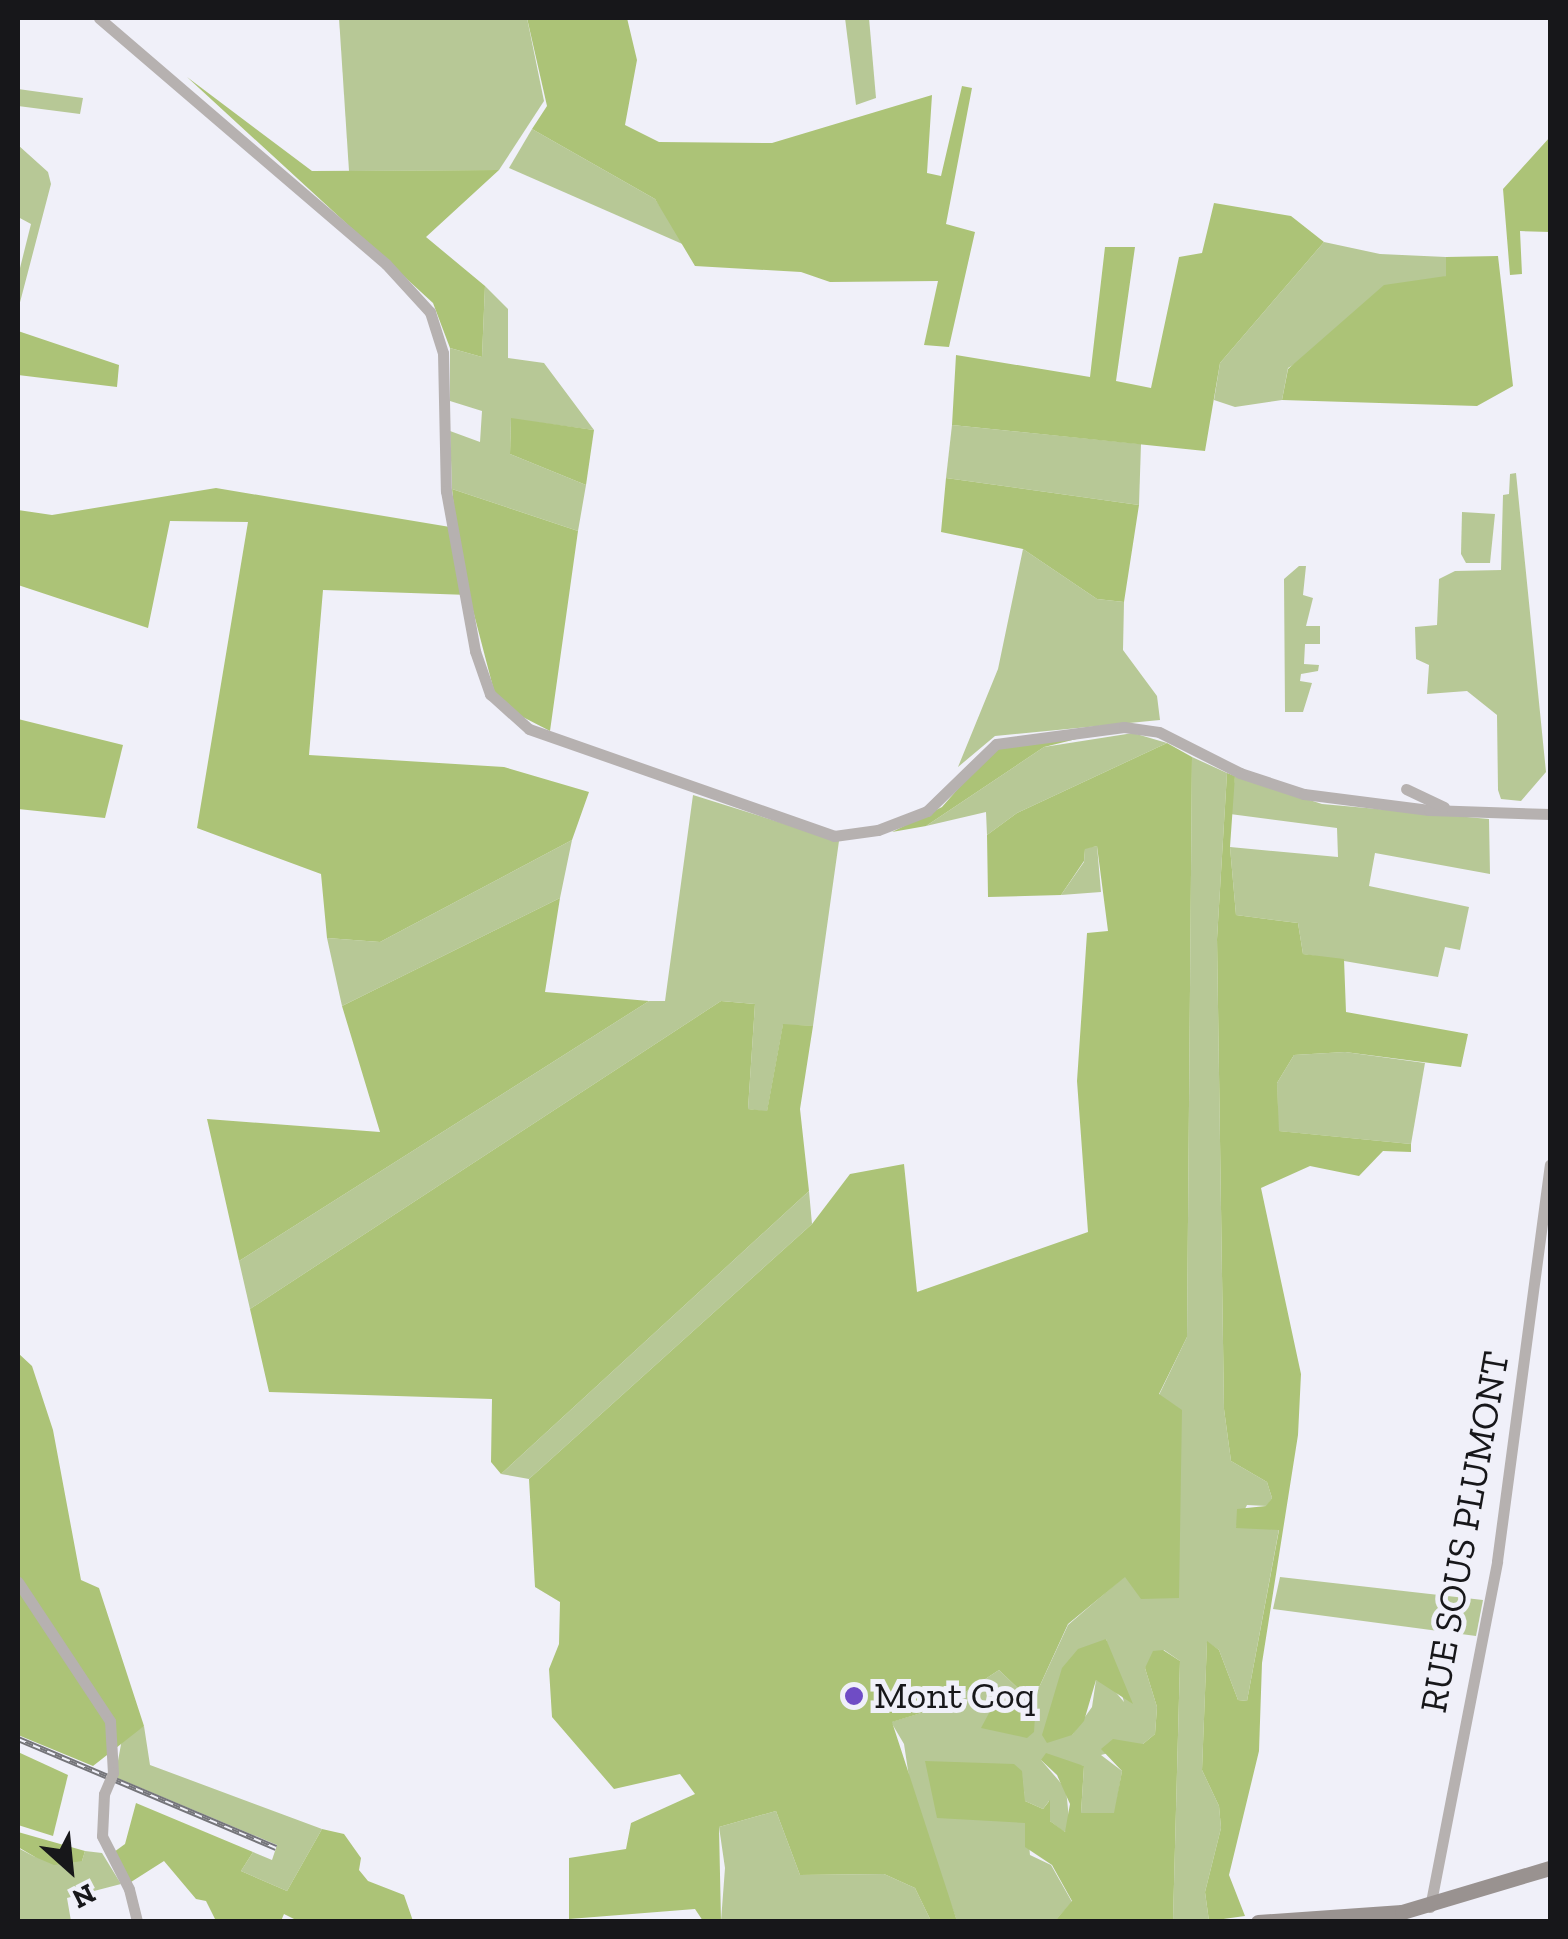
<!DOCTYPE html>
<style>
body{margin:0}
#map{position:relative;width:1568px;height:1939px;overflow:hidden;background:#f0f0f9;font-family:"Zilla Slab",serif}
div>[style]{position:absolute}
.green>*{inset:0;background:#b7c896}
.forest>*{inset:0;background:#acc377}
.minor>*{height:11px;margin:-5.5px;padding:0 5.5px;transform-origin:5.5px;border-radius:5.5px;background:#b6b1b0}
.secondary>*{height:15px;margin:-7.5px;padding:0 7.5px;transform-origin:7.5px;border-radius:7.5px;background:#999290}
.rail>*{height:6px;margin-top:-3px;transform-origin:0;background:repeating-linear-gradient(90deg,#f0f0f9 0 8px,#75757a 0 16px);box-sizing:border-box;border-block:2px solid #75757a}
.minor-bridge>*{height:11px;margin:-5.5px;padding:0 5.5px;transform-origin:5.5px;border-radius:5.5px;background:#b6b1b0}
.dots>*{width:28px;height:28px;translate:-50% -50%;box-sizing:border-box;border:5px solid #f0f0f9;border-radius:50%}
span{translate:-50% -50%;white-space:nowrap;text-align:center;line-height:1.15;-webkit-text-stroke:10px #f0f0f9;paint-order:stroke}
.street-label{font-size:38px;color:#17171a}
.poi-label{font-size:38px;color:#17171a}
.left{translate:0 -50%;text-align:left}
.frame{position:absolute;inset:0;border:20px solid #17171a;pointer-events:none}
.north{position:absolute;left:20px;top:1819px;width:100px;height:100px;-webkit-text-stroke:8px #f0f0f9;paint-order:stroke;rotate:153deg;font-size:28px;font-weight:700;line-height:40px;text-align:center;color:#17171a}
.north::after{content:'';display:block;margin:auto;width:35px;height:45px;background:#17171a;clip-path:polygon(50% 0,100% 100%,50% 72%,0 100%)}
</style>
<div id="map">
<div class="green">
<i style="clip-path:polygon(339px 18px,527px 18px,544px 101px,499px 170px,349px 171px)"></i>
<i style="clip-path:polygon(845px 18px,869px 18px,876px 98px,856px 105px)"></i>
<i style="clip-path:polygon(18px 89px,83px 98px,80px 114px,18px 106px)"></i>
<i style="clip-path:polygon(532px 129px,655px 199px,687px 246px,509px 168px)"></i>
<i style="clip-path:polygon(18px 145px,48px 172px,51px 184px,18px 310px,18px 276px,31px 224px,18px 217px)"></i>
<i style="clip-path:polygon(1324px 242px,1380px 254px,1446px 257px,1446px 276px,1288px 368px,1282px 400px,1235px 407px,1214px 400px,1220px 363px)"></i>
<i style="clip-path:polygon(485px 286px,508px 309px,508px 358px,544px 363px,594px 430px,511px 419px,510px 454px,586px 485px,578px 531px,452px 489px,450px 431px,480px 442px,482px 411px,450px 401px,450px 348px,482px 357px)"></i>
<i style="clip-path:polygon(952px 425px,1141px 444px,1139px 505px,946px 478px)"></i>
<i style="clip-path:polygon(1516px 473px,1546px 772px,1521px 801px,1501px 799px,1498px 790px,1497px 715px,1467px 691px,1427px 694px,1429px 665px,1416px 659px,1415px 627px,1437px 625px,1439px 579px,1455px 571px,1501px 570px,1503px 495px,1509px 494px,1510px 474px)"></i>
<i style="clip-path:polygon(1462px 512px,1495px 514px,1490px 563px,1466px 563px,1461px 554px)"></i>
<i style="clip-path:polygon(1023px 549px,1097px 599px,1124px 602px,1123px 650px,1157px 696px,1160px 720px,995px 736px,958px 767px,998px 669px)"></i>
<i style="clip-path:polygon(1299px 566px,1306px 566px,1303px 595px,1313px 598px,1306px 626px,1320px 626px,1320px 644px,1305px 644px,1304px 664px,1319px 665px,1318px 671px,1301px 674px,1300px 681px,1312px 683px,1303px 712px,1285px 712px,1284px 579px)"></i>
<i style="clip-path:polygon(1133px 733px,1167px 743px,1017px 813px,987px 835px,986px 812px,926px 826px,1044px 747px)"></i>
<i style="clip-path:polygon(evenodd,1192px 757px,1227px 773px,1217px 939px,1224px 1409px,1231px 1461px,1267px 1482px,1272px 1498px,1267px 1506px,1247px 1505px,1236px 1527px,1279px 1529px,1247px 1701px,1238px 1700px,1219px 1650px,1207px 1642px,1202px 1770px,1219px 1806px,1221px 1828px,1205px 1892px,1209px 1921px,1173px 1921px,1180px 1661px,1164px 1650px,1145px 1668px,1157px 1707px,1155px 1734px,1143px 1744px,1101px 1755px,1122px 1771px,1115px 1813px,1081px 1813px,1084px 1766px,1041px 1760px,1066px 1789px,1070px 1829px,1064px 1832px,1050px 1821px,1049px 1801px,1043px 1809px,1025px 1801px,1022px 1771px,1030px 1855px,1051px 1865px,1072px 1902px,1055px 1921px,957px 1921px,912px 1797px,904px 1744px,891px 1722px,944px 1706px,999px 1670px,1022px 1692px,1036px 1694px,1068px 1625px,1125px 1576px,1159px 1395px,1187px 1337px,1192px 757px,1106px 1639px,1124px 1702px,1108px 1683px,1096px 1680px,1092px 1707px,1072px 1735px,1106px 1639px)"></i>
<i style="clip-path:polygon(1235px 776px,1322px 804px,1489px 819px,1490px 874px,1375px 853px,1369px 886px,1469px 907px,1460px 950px,1445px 947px,1438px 977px,1303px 954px,1298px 923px,1236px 915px,1230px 847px,1338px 857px,1337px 828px,1230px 814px)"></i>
<i style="clip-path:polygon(693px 795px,839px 841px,813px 1026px,783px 1025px,767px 1112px,748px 1109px,755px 1004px,721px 1001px,250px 1309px,239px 1261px,649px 1001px,665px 1001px)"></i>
<i style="clip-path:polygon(572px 840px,560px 898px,342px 1006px,327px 938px,380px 942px)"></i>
<i style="clip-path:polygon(1097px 846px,1101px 892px,1061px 895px,1084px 862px,1085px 848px)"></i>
<i style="clip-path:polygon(1345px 1052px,1425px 1063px,1411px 1144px,1278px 1131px,1277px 1083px,1294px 1055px)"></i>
<i style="clip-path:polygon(809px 1191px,812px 1224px,529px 1479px,501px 1474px)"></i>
<i style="clip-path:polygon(1280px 1577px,1483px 1600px,1476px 1636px,1273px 1609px)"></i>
<i style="clip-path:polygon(144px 1726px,150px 1765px,322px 1829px,287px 1891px,241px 1871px,253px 1852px,272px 1860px,277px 1845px,115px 1777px,122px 1739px)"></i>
<i style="clip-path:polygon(776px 1811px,800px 1875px,884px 1874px,915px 1888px,931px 1921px,721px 1921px,725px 1868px,719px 1827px)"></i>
<i style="clip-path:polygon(18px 1848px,35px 1857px,82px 1861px,85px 1851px,102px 1853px,121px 1884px,67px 1898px,71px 1921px,18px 1921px)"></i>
</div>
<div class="forest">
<i style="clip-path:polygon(527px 18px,627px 18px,637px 60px,625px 125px,659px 142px,772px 143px,932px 95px,927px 173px,941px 176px,962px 86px,972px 88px,946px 224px,975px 232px,949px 347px,924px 345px,938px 281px,830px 282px,801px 272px,695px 266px,655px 199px,532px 129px,547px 106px)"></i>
<i style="clip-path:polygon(187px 77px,312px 171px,499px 170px,426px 237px,485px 286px,482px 357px,450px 348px,433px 303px)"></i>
<i style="clip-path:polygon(1550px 137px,1550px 232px,1520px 231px,1522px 274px,1510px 275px,1503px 189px)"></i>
<i style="clip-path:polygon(1214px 203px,1291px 216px,1324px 242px,1220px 363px,1205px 451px,952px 425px,956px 355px,1090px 377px,1105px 247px,1135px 247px,1116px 381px,1151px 388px,1179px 257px,1202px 253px)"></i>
<i style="clip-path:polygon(1498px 256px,1513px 386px,1477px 406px,1282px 400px,1288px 369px,1384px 285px,1446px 276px,1446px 257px)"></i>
<i style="clip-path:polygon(18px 331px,119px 365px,117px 387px,18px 375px)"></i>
<i style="clip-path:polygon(511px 418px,594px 430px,586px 485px,510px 454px)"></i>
<i style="clip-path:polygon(946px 478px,1139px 505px,1124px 602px,1097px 599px,1023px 549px,941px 532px)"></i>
<i style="clip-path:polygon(216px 488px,456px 528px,452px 489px,578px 531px,550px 731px,517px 714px,494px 691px,469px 595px,323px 590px,309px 755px,504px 767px,589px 792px,572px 840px,380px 942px,327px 938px,321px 874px,197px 828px,248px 522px,170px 521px,148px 628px,18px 585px,18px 510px,52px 515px)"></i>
<i style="clip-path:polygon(18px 719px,123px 745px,105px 818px,18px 809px)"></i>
<i style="clip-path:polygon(1097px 734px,1044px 747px,926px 826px,892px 832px,942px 807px,993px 749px)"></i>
<i style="clip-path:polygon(1167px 743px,1192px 757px,1187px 1337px,1159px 1394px,1182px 1410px,1179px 1598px,1141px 1599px,1125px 1577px,1068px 1624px,1036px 1694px,1022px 1692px,999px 1670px,944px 1706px,892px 1722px,957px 1921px,931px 1921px,915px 1888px,884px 1874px,800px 1875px,776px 1811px,719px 1827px,721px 1921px,703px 1921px,695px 1909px,569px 1919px,569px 1858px,626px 1849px,631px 1823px,695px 1794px,680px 1774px,614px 1789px,552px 1717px,549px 1669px,559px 1644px,560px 1602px,535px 1587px,529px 1479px,812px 1224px,850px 1174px,904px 1164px,917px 1292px,1088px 1232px,1077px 1081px,1087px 933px,1108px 931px,1097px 846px,1085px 849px,1084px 861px,1061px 895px,988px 897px,987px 835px,1017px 813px)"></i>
<i style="clip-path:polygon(1227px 773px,1235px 776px,1230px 847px,1236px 915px,1298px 923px,1303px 954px,1344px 959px,1346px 1012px,1468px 1034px,1461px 1067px,1345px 1052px,1294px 1055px,1277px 1083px,1279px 1131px,1411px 1144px,1411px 1152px,1383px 1151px,1359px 1176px,1310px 1166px,1261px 1188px,1301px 1374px,1298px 1435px,1262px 1663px,1259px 1751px,1229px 1875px,1245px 1916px,1209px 1921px,1205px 1892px,1221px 1828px,1219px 1806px,1202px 1770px,1207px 1641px,1219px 1650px,1238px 1700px,1247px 1701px,1279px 1530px,1236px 1528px,1237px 1509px,1266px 1506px,1272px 1498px,1267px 1482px,1231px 1461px,1224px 1409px,1217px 939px)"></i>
<i style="clip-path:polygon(560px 898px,545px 992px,649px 1001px,239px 1261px,207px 1119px,380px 1132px,342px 1006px)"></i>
<i style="clip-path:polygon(721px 1001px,755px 1004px,748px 1109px,767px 1111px,783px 1024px,813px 1026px,800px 1109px,809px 1191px,501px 1474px,491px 1462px,492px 1399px,269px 1392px,250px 1309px)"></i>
<i style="clip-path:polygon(18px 1353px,32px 1366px,53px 1430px,81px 1580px,99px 1588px,144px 1726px,93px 1766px,18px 1735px)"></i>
<i style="clip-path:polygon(1106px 1639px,1133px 1704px,1096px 1680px,1084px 1721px,1072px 1735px,1047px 1743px,1042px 1735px,1062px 1668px,1078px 1649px)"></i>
<i style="clip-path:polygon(1163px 1650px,1180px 1661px,1173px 1921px,1055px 1921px,1072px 1901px,1052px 1865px,1025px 1847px,1025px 1823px,937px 1818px,925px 1761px,1014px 1764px,1022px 1771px,1025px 1801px,1043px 1809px,1050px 1800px,1050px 1821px,1065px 1832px,1070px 1804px,1057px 1775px,1041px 1760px,1046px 1753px,1084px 1766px,1081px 1813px,1114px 1813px,1122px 1771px,1101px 1749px,1113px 1739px,1143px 1744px,1155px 1734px,1157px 1707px,1145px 1668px,1153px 1651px)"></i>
<i style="clip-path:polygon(996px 1700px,1036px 1701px,1034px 1732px,1027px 1738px,981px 1728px)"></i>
<i style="clip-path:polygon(18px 1752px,68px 1775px,53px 1836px,18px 1825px)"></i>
<i style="clip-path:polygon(136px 1803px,253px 1852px,241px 1871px,287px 1891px,322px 1829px,344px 1834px,361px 1858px,359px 1870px,368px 1881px,404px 1895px,413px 1921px,298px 1921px,284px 1914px,281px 1921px,216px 1921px,206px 1901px,196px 1899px,164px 1861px,131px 1882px,114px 1852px,125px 1844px)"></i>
<i style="clip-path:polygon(18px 1832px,85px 1851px,82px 1861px,54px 1865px,35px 1857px,18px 1847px)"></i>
</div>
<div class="minor">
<i style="left:99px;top:18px;width:378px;rotate:40.6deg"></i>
<i style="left:386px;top:264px;width:65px;rotate:47.5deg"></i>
<i style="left:430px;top:312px;width:43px;rotate:72.4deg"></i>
<i style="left:443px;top:353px;width:138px;rotate:88.8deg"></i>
<i style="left:446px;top:491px;width:163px;rotate:79.7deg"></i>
<i style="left:475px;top:651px;width:46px;rotate:70.8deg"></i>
<i style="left:490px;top:694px;width:52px;rotate:41.9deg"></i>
<i style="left:529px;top:729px;width:323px;rotate:19.3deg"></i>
<i style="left:834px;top:836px;width:44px;rotate:-7.8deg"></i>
<i style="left:878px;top:830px;width:53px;rotate:-21.2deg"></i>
<i style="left:927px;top:811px;width:96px;rotate:-44.2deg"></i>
<i style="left:996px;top:744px;width:129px;rotate:-7.6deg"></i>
<i style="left:1124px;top:727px;width:35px;rotate:8deg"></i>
<i style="left:1159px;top:732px;width:91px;rotate:26.8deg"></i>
<i style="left:1240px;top:773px;width:67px;rotate:18.2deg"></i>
<i style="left:1304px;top:794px;width:126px;rotate:7.3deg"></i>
<i style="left:1429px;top:810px;width:121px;rotate:1.9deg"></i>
<i style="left:1406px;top:789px;width:42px;rotate:25.3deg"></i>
<i style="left:18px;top:1582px;width:167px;rotate:56.5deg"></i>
<i style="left:110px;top:1721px;width:52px;rotate:86.7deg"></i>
<i style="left:104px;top:1794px;width:42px;rotate:92.7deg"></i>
<i style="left:102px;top:1836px;width:59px;rotate:63deg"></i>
<i style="left:129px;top:1889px;width:34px;rotate:76deg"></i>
<i style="left:1430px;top:1907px;width:352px;rotate:-79deg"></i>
<i style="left:1497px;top:1561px;width:400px;rotate:-82.4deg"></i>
</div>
<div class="secondary">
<i style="left:1258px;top:1922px;width:144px;rotate:-4deg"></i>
<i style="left:1402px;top:1912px;width:154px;rotate:-16.6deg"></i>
</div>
<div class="rail">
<i style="left:18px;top:1739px;width:280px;rotate:22.9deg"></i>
</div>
<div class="minor-bridge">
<i style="left:104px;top:1794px;width:23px;rotate:-67deg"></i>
</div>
<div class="dots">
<i style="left:854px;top:1696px;background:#6f4cc5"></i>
</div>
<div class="street-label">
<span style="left:1465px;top:1532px;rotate:-80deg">RUE SOUS PLUMONT</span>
</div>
<div class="poi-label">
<span class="left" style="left:874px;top:1696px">Mont Coq</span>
</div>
<div class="frame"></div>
<div class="north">N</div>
</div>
